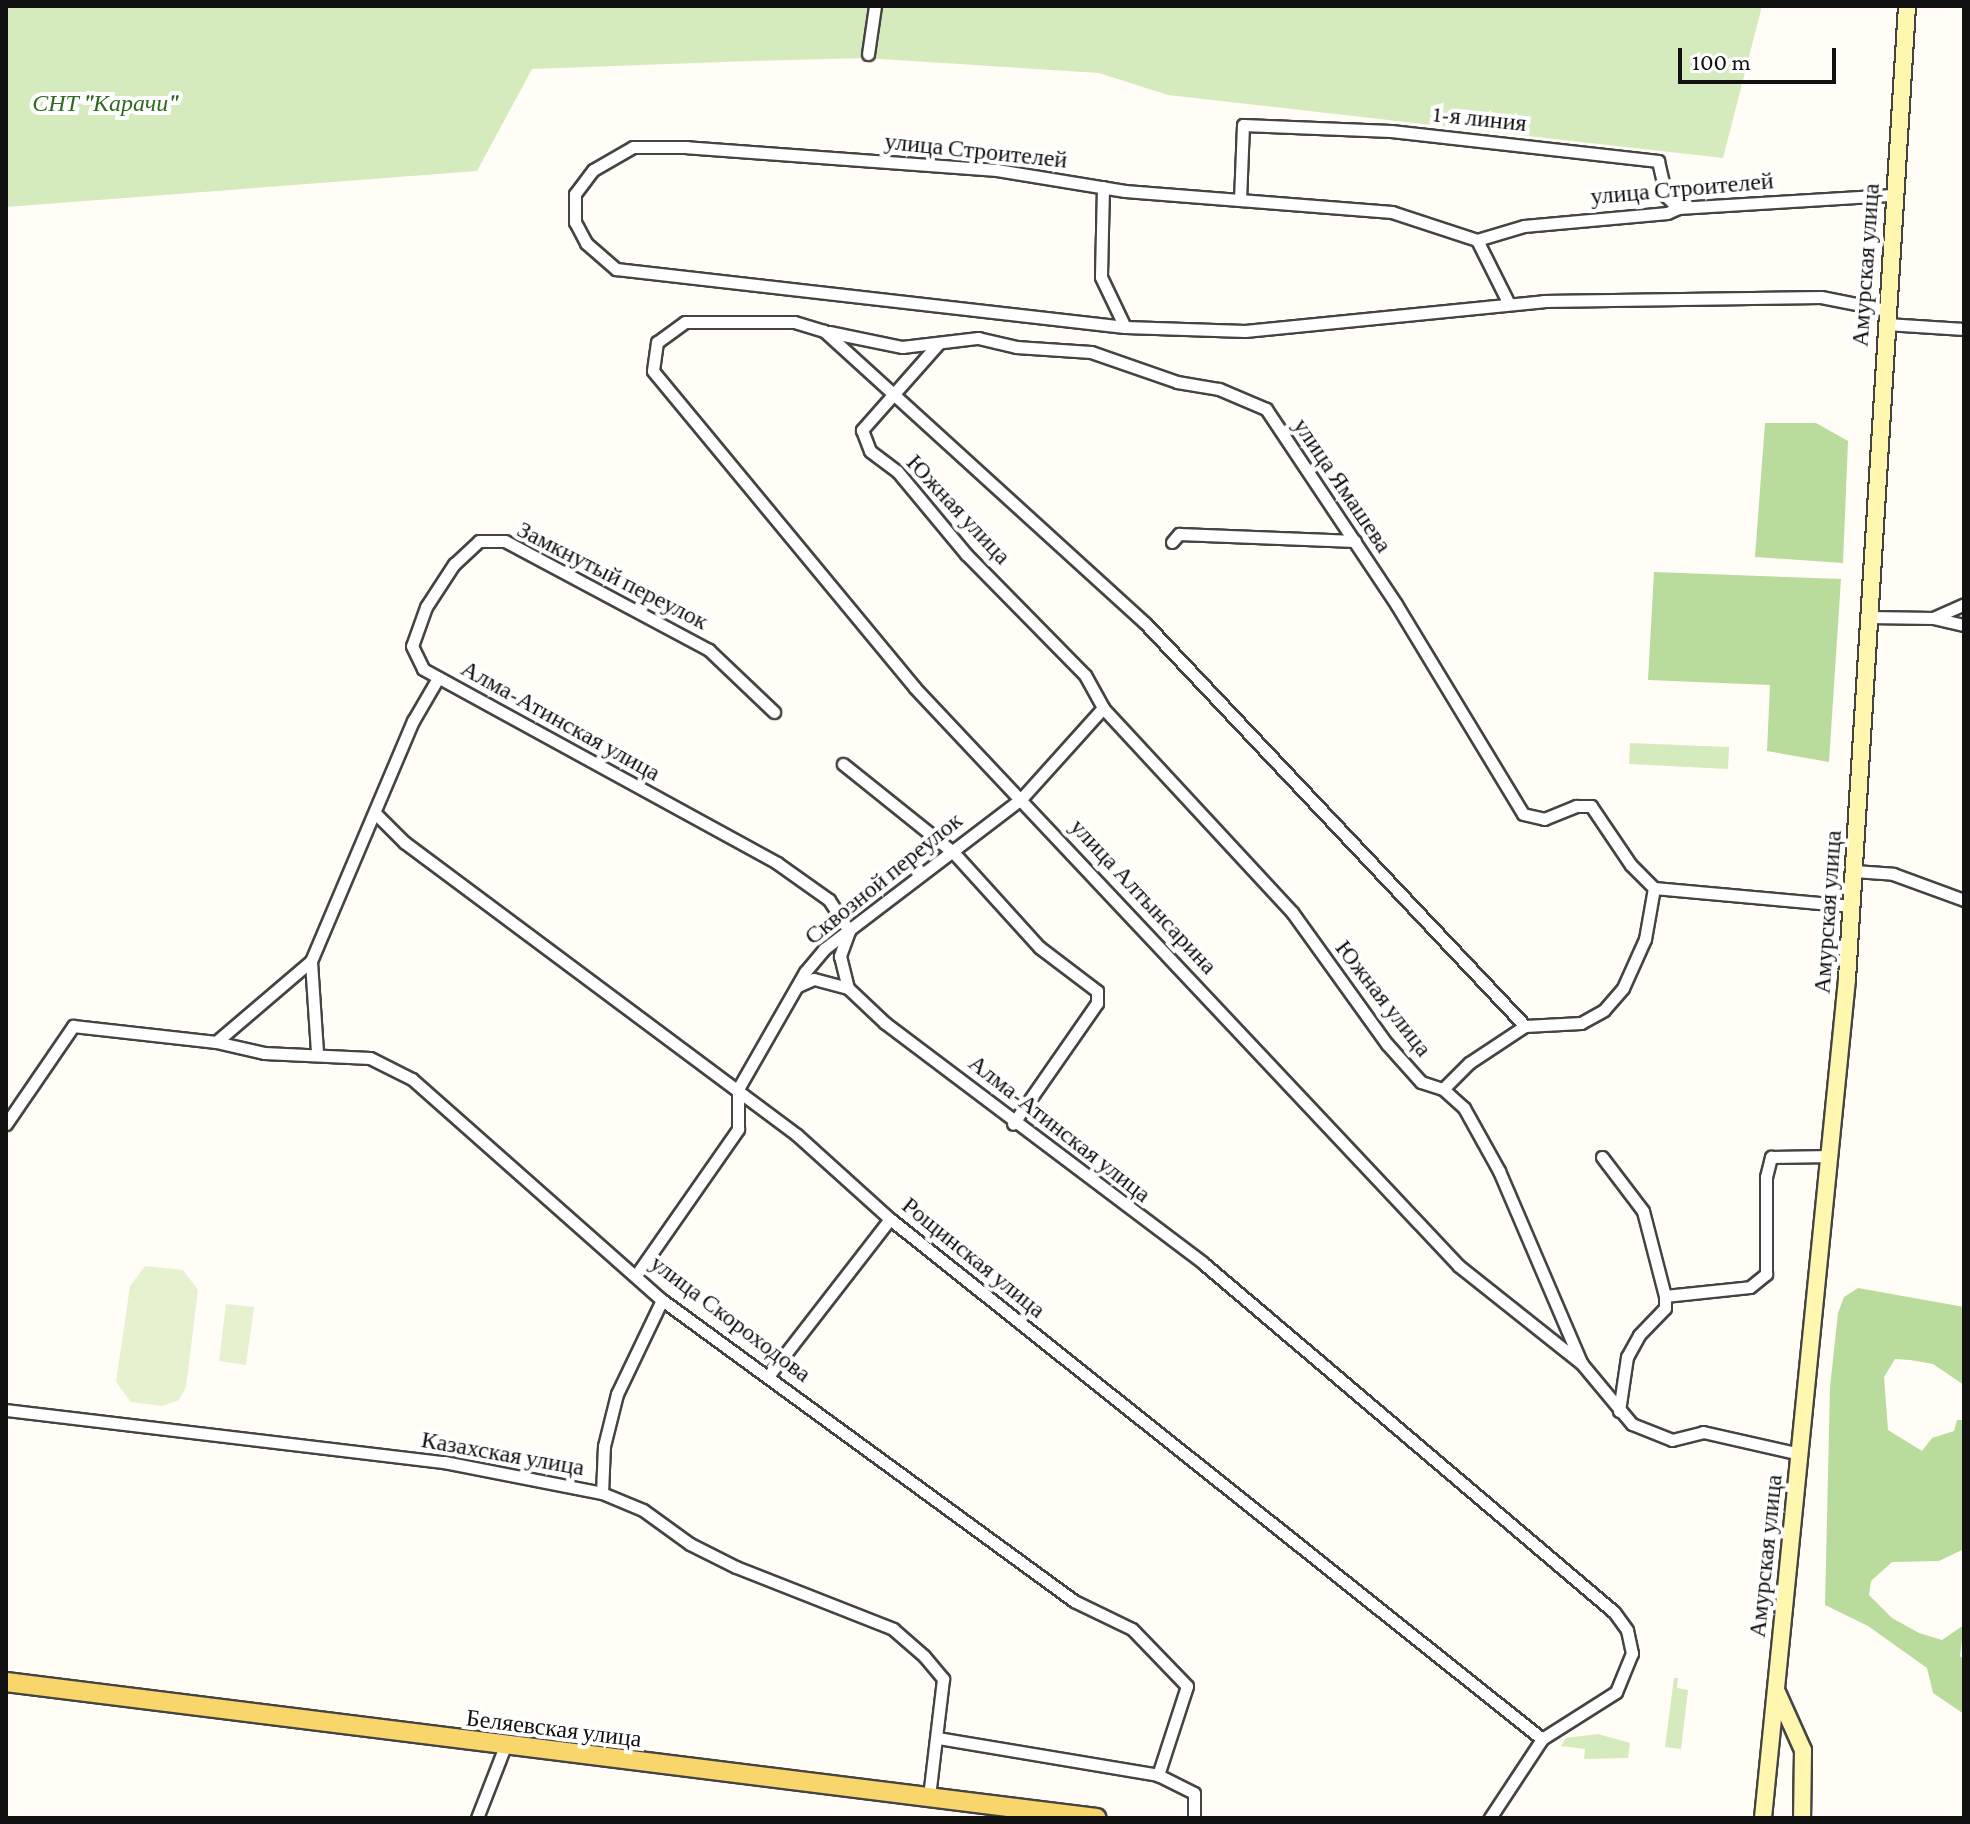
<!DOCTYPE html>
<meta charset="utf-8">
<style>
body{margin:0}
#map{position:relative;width:1970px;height:1824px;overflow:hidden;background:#fffdf5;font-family:"Crimson Pro",serif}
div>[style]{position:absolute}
.green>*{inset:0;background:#d5ebbd}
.forest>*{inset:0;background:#b9dc9c}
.pitch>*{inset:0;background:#e6f2cf}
.roads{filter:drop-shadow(2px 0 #444) drop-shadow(-2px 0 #444) drop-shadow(0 2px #444) drop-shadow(0 -2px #444)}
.street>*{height:11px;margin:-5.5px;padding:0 5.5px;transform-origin:5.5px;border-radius:5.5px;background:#fff}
.secondary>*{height:16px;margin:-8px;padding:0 8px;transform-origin:8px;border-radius:8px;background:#fff6b0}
.primary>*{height:18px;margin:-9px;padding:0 9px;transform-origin:9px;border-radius:9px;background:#f9d66b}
span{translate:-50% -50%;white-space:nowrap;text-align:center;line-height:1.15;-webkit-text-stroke:8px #fff;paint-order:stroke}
.park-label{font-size:24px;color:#2f6b1f;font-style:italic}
.street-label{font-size:24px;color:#111}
.frame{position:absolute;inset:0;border:8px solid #111;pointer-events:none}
.scale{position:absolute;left:1678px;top:48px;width:158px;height:36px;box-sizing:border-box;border:4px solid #111;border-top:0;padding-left:10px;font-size:24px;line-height:28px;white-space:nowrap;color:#111;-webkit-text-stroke:6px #fff;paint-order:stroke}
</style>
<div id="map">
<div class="green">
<i style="clip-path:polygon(6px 6px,1762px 6px,1723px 158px,1168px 95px,1099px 73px,865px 58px,750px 61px,532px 69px,477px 171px,6px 207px)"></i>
<i style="clip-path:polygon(1630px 743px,1729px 747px,1728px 769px,1629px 764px)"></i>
<i style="clip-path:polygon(1674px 1678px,1678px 1678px,1677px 1688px,1688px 1690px,1681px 1749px,1665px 1747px)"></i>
<i style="clip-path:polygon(1598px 1734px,1630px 1743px,1628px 1758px,1584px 1759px,1585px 1749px,1561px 1746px,1566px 1738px)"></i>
</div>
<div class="forest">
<i style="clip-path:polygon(1765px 423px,1816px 423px,1848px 441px,1843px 563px,1755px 557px)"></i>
<i style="clip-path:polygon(1654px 572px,1841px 579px,1829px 762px,1767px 751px,1770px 685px,1648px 680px)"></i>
<i style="clip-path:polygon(1858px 1288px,1964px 1307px,1964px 1385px,1933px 1364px,1910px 1360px,1895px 1359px,1884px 1377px,1888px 1430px,1922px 1451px,1932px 1438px,1954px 1431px,1957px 1420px,1964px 1420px,1964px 1549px,1939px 1561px,1892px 1562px,1871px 1581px,1869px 1595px,1892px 1618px,1919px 1633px,1942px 1640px,1964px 1625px,1960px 1656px,1964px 1660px,1964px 1714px,1933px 1693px,1927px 1668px,1868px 1626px,1825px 1605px,1830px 1387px,1838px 1313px,1844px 1297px)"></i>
</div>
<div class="pitch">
<i style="clip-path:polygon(145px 1266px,183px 1270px,198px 1290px,186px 1387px,179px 1400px,162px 1406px,131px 1402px,116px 1382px,130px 1286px)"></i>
<i style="clip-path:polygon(226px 1304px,254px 1307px,246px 1365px,219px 1361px)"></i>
</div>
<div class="roads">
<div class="street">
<i style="left:868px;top:54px;width:49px;rotate:-81.7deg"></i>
<i style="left:1103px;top:187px;width:90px;rotate:91.3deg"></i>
<i style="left:1101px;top:277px;width:55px;rotate:64.4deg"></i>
<i style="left:1240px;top:200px;width:75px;rotate:-87.7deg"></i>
<i style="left:1243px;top:125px;width:148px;rotate:2.3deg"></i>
<i style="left:1391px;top:131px;width:269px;rotate:6.4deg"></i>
<i style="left:1658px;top:161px;width:36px;rotate:77deg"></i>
<i style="left:1666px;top:196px;width:17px;rotate:45deg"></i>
<i style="left:1477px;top:240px;width:49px;rotate:-16.6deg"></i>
<i style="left:1524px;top:226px;width:144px;rotate:-5.2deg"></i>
<i style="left:1667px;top:213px;width:12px;rotate:-24deg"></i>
<i style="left:1678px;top:208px;width:215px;rotate:-3.5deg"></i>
<i style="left:1508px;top:302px;width:69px;rotate:-116.6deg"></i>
<i style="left:1477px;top:240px;width:89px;rotate:-161.8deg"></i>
<i style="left:1392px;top:212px;width:268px;rotate:-175.5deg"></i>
<i style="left:1125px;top:191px;width:130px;rotate:-170.7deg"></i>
<i style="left:997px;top:170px;width:311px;rotate:-175.8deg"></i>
<i style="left:687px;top:147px;width:54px;rotate:180deg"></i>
<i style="left:633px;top:147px;width:46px;rotate:150.1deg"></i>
<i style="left:593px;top:170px;width:30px;rotate:127deg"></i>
<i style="left:575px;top:194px;width:28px;rotate:90deg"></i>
<i style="left:575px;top:222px;width:24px;rotate:62deg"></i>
<i style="left:586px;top:243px;width:40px;rotate:41deg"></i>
<i style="left:616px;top:269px;width:512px;rotate:6.5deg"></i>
<i style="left:1125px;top:327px;width:120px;rotate:1.9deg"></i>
<i style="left:1245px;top:331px;width:300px;rotate:-5.7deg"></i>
<i style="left:1543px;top:301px;width:278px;rotate:-0.8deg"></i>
<i style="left:1821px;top:297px;width:66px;rotate:11.3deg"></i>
<i style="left:1886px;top:324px;width:78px;rotate:3.7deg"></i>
<i style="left:829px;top:332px;width:75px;rotate:11.6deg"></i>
<i style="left:902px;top:347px;width:77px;rotate:-6.8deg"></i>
<i style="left:978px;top:338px;width:39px;rotate:13deg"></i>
<i style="left:1016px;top:347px;width:75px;rotate:3.8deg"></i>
<i style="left:1091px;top:352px;width:91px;rotate:19.2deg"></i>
<i style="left:1177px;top:382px;width:43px;rotate:9.5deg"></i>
<i style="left:1219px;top:389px;width:51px;rotate:23.1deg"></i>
<i style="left:1266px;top:409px;width:234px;rotate:56.3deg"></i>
<i style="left:1396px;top:604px;width:245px;rotate:58.8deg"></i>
<i style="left:1523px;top:814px;width:22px;rotate:13deg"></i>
<i style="left:1544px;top:819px;width:35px;rotate:-22deg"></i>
<i style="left:1576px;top:806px;width:15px"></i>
<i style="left:1591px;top:806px;width:71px;rotate:55.9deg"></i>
<i style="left:1631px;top:865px;width:33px;rotate:45deg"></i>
<i style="left:1654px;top:888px;width:199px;rotate:5.2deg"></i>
<i style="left:938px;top:344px;width:115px;rotate:131.5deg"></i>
<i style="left:862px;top:430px;width:22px;rotate:69deg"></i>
<i style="left:870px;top:451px;width:34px;rotate:37deg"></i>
<i style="left:897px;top:471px;width:108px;rotate:50.3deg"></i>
<i style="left:966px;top:554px;width:170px;rotate:45.5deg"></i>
<i style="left:1085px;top:675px;width:38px;rotate:61deg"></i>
<i style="left:1103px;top:708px;width:278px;rotate:47.2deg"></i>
<i style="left:1292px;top:912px;width:163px;rotate:54.3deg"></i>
<i style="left:1387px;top:1044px;width:51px;rotate:48.2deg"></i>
<i style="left:1421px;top:1082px;width:23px;rotate:18deg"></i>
<i style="left:1443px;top:1089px;width:28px;rotate:42deg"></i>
<i style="left:1464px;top:1108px;width:72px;rotate:60.9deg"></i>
<i style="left:1499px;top:1171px;width:208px;rotate:66.8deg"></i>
<i style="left:1172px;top:542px;width:11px;rotate:-49deg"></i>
<i style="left:1179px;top:534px;width:176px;rotate:2.3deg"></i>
<i style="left:1869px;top:617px;width:64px;rotate:0.9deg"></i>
<i style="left:1933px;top:618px;width:32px;rotate:13deg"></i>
<i style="left:1933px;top:618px;width:34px;rotate:-24deg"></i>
<i style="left:774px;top:712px;width:90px;rotate:-136.4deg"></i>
<i style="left:709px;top:650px;width:231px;rotate:-151.9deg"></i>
<i style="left:505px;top:541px;width:26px;rotate:180deg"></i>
<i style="left:479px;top:541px;width:34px;rotate:137deg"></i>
<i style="left:454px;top:564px;width:51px;rotate:123.1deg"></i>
<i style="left:426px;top:607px;width:41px;rotate:109.7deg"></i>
<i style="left:412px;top:646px;width:25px;rotate:64deg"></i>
<i style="left:423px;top:669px;width:404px;rotate:28.7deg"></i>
<i style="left:777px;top:863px;width:64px;rotate:35.4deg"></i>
<i style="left:829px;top:900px;width:37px;rotate:57deg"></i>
<i style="left:849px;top:931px;width:27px;rotate:110deg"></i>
<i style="left:840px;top:956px;width:33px;rotate:76deg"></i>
<i style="left:848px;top:988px;width:51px;rotate:43.4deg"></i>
<i style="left:885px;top:1023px;width:398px;rotate:37deg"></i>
<i style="left:1203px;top:1263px;width:539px;rotate:40.34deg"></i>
<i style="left:1614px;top:1612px;width:22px;rotate:54deg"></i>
<i style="left:1627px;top:1630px;width:24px;rotate:78deg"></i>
<i style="left:1632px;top:1653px;width:42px;rotate:112.3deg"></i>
<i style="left:1616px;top:1692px;width:88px;rotate:147.6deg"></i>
<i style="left:1542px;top:1739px;width:95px;rotate:123.4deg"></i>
<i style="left:843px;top:764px;width:141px;rotate:38.7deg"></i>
<i style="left:953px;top:852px;width:128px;rotate:47.8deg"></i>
<i style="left:1039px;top:947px;width:73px;rotate:37.2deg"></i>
<i style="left:1097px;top:991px;width:12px;rotate:90deg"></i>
<i style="left:1097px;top:1003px;width:147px;rotate:124.8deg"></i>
<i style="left:376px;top:814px;width:40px;rotate:45deg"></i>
<i style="left:404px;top:842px;width:490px;rotate:36.7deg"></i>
<i style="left:797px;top:1135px;width:125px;rotate:42.1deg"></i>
<i style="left:890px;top:1219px;width:834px;rotate:38.57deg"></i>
<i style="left:1854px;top:871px;width:39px;rotate:4deg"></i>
<i style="left:1893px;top:874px;width:76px;rotate:20.1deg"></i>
<i style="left:798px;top:986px;width:17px;rotate:-24deg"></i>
<i style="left:814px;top:979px;width:35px;rotate:15deg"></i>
<i style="left:1525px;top:1026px;width:554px;rotate:-133.32deg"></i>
<i style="left:1145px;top:623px;width:434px;rotate:-137.7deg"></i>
<i style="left:824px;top:331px;width:31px;rotate:-163deg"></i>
<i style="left:794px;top:322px;width:109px;rotate:180deg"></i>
<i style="left:685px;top:322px;width:34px;rotate:144deg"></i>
<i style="left:657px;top:342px;width:29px;rotate:98deg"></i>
<i style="left:653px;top:371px;width:411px;rotate:50.4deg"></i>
<i style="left:915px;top:688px;width:794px;rotate:46.74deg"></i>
<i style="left:1459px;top:1266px;width:157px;rotate:38.5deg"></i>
<i style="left:1582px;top:1364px;width:78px;rotate:50.2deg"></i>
<i style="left:1632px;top:1424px;width:43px;rotate:21.8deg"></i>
<i style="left:1672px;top:1440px;width:32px;rotate:-14deg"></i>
<i style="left:1703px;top:1432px;width:99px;rotate:12.8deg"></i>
<i style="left:216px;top:1042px;width:125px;rotate:-40.5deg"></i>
<i style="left:317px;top:1052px;width:91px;rotate:-93.8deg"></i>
<i style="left:311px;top:961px;width:261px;rotate:-67deg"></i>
<i style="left:413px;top:721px;width:50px;rotate:-59.8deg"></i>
<i style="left:1443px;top:1089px;width:37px;rotate:-45deg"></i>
<i style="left:1469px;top:1063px;width:67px;rotate:-33.5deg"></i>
<i style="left:1525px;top:1026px;width:56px;rotate:-3.1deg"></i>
<i style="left:1581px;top:1023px;width:26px;rotate:-29deg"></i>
<i style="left:1604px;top:1010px;width:29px;rotate:-49deg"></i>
<i style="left:1623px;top:988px;width:54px;rotate:-65.8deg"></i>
<i style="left:1645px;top:939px;width:52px;rotate:-80deg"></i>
<i style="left:6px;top:1124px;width:119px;rotate:-55.6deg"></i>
<i style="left:73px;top:1026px;width:144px;rotate:6.4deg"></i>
<i style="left:216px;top:1042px;width:49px;rotate:12.9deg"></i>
<i style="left:264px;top:1053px;width:106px;rotate:2.7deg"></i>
<i style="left:370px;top:1058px;width:47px;rotate:26.6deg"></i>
<i style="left:412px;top:1079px;width:334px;rotate:41.5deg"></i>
<i style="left:662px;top:1300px;width:510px;rotate:36.15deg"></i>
<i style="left:1074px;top:1601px;width:64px;rotate:25.8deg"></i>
<i style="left:1132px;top:1629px;width:79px;rotate:46deg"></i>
<i style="left:1187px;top:1686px;width:94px;rotate:108deg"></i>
<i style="left:1158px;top:1775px;width:40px;rotate:26.6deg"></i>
<i style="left:1194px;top:1793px;width:25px;rotate:90deg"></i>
<i style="left:1602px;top:1157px;width:68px;rotate:52.8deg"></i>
<i style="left:1643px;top:1211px;width:88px;rotate:75.5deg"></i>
<i style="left:1665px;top:1296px;width:85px;rotate:-6deg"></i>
<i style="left:1750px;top:1287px;width:21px;rotate:-39deg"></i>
<i style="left:1766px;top:1274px;width:97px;rotate:-90deg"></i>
<i style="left:1766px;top:1177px;width:21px;rotate:-76deg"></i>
<i style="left:1771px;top:1157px;width:60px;rotate:-1deg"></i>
<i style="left:637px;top:1274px;width:177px;rotate:-55.1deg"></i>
<i style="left:738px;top:1129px;width:40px;rotate:-90deg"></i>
<i style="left:738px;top:1089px;width:135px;rotate:-60.2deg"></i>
<i style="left:805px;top:972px;width:30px;rotate:-50deg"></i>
<i style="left:824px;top:949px;width:248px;rotate:-37.3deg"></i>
<i style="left:1021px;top:799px;width:122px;rotate:-48deg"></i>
<i style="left:769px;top:1375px;width:197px;rotate:-52.2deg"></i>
<i style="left:6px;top:1410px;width:441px;rotate:6.8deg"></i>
<i style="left:444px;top:1462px;width:161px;rotate:11.1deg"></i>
<i style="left:602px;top:1493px;width:44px;rotate:22.5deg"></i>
<i style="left:643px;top:1510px;width:58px;rotate:35.9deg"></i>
<i style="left:690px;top:1544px;width:51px;rotate:26.6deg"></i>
<i style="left:736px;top:1567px;width:169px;rotate:21.5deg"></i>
<i style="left:893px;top:1629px;width:41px;rotate:41.1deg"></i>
<i style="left:924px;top:1656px;width:30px;rotate:50deg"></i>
<i style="left:943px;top:1679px;width:118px;rotate:96.8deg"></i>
<i style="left:1619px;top:1411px;width:55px;rotate:-81.6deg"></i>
<i style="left:1627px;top:1357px;width:25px;rotate:-61deg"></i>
<i style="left:1639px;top:1335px;width:37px;rotate:-46deg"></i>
<i style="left:1665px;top:1308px;width:12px;rotate:-90deg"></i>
<i style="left:602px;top:1493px;width:47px;rotate:-87.6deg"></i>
<i style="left:604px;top:1446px;width:54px;rotate:-76deg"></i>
<i style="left:617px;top:1394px;width:104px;rotate:-64.4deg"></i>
<i style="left:938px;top:1738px;width:223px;rotate:9.5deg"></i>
<i style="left:477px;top:1818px;width:77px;rotate:-68.7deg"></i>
</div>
<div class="secondary">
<i style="left:1776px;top:1690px;width:66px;rotate:65.8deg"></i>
<i style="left:1803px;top:1750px;width:68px;rotate:90.8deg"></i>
<i style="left:1763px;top:1818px;width:843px;rotate:-84.28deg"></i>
<i style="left:1847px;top:979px;width:975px;rotate:-86.47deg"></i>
</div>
<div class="primary">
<i style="left:6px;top:1682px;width:1099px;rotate:7.11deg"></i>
</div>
</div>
<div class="park-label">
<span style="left:105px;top:103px">СНТ "Карачи"</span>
</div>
<div class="street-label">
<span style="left:1480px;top:118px;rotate:6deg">1-я линия</span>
<span style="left:976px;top:150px;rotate:6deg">улица Строителей</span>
<span style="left:1682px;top:188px;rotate:-5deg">улица Строителей</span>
<span style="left:1865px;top:265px;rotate:-86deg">Амурская улица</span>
<span style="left:1343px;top:485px;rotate:56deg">улица Ямашева</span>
<span style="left:959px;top:509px;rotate:47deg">Южная улица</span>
<span style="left:613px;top:575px;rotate:27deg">Замкнутый переулок</span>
<span style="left:561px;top:720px;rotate:29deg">Алма-Атинская улица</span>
<span style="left:883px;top:878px;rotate:-39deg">Сквозной переулок</span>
<span style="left:1144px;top:896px;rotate:47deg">улица Алтынсарина</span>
<span style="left:1827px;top:912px;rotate:-86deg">Амурская улица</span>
<span style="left:1384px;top:998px;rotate:52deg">Южная улица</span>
<span style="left:1060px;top:1128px;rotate:38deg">Алма-Атинская улица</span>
<span style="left:974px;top:1257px;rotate:39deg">Рощинская улица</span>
<span style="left:731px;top:1318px;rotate:37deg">улица Скороходова</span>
<span style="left:503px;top:1453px;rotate:10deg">Казахская улица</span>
<span style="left:1765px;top:1556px;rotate:-84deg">Амурская улица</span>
<span style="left:554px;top:1728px;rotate:7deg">Беляевская улица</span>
</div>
<div class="frame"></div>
<div class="scale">100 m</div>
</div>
